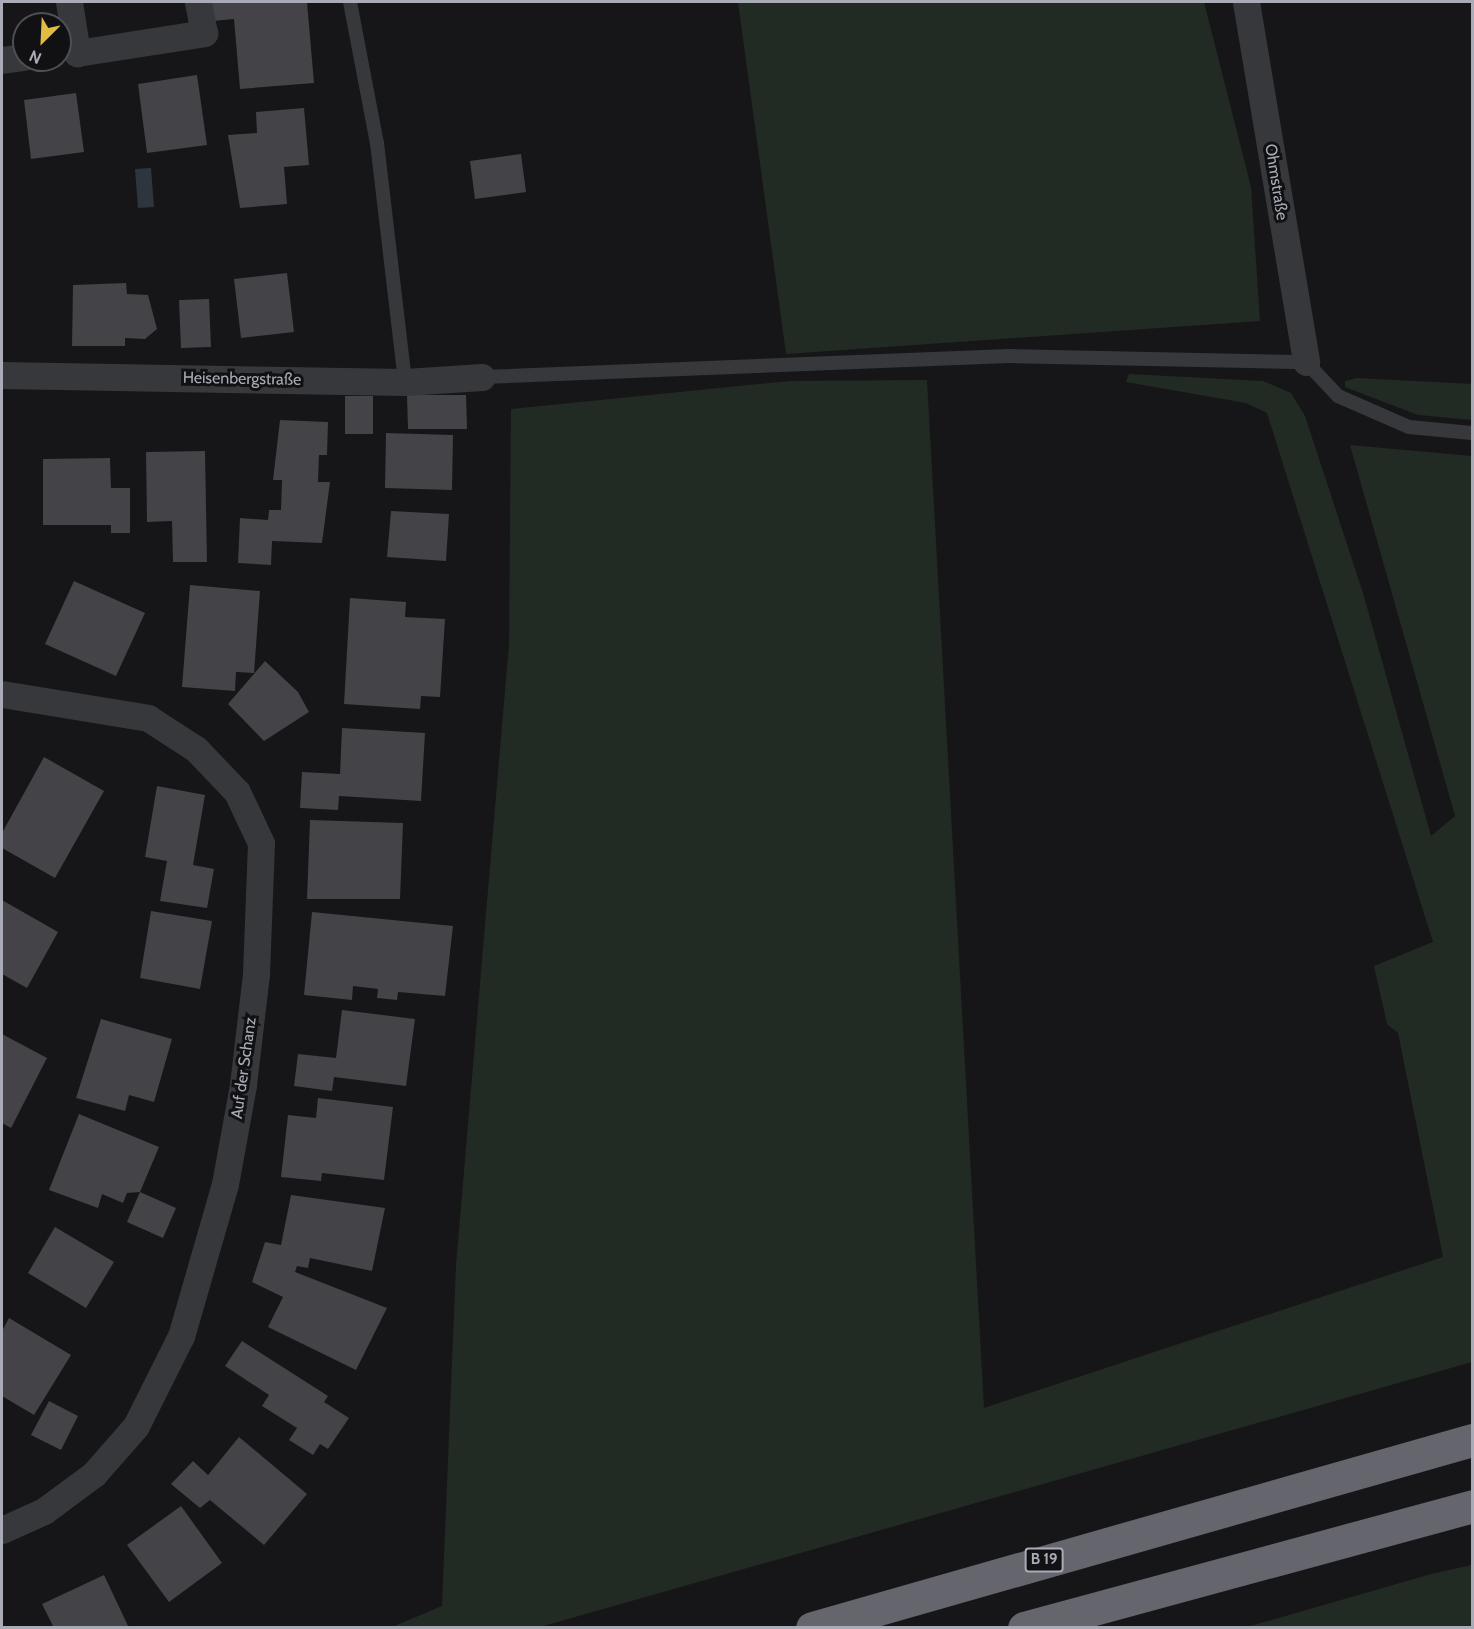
<!DOCTYPE html>
<meta charset="utf-8">
<style>
body{margin:0}
#map{position:relative;width:1474px;height:1629px;overflow:hidden;background:#161618;font-family:Cabin,sans-serif}
div>[style]{position:absolute}
.green>*{inset:0;background:#222a24}
.water>*{inset:0;background:#2f353d}
.building>*{inset:0;background:#434348}
.lane>*{height:14px;margin:-7px;padding:0 7px;transform-origin:7px;border-radius:7px;background:#37383c}
.street>*{height:27px;margin:-13.5px;padding:0 13.5px;transform-origin:13.5px;border-radius:13.5px;background:#37383c}
.highway>*{height:33px;margin:-16.5px;padding:0 16.5px;transform-origin:16.5px;border-radius:16.5px;background:#64656d}
span{translate:-50% -50%;white-space:nowrap;text-align:center;line-height:1.15;-webkit-text-stroke:6px #111113;paint-order:stroke}
.shield-label span{padding:2px 4px;background:#111113;border:2px solid;border-radius:4px;-webkit-text-stroke-width:0}
.shield-label{font-size:15px;color:#a9acb7;font-weight:700}
.street-label{font-size:16px;color:#a9acb7}
.frame{position:absolute;inset:0;border:3px solid #a9acb7;pointer-events:none}
.north{position:absolute;left:12px;top:12px;width:60px;height:60px;box-sizing:border-box;background:#111113;border:2px solid #4e4f55;border-radius:50%;rotate:204deg;font-size:16px;font-weight:700;line-height:24px;text-align:center;color:#a9acb7}
.north::after{content:'';display:block;margin:auto;width:21px;height:27px;background:#e2bb43;clip-path:polygon(50% 0,100% 100%,50% 72%,0 100%)}
</style>
<div id="map">
<div class="green">
<i style="clip-path:polygon(738px 2px,1204px 2px,1251px 187px,1260px 321px,786px 354px)"></i>
<i style="clip-path:polygon(1129px 374px,1263px 381px,1291px 393px,1305px 416px,1363px 593px,1431px 836px,1455px 816px,1350px 445px,1472px 456px,1472px 1362px,540px 1627px,392px 1627px,442px 1606px,456px 1265px,509px 644px,511px 409px,790px 381px,927px 380px,984px 1408px,1443px 1257px,1398px 1033px,1387px 1024px,1374px 966px,1433px 942px,1267px 413px,1246px 403px,1126px 382px)"></i>
<i style="clip-path:polygon(1357px 378px,1472px 384px,1472px 420px,1418px 415px,1345px 387px,1345px 381px)"></i>
<i style="clip-path:polygon(1472px 1565px,1472px 1627px,1247px 1627px,1431px 1574px)"></i>
</div>
<div class="water">
<i style="clip-path:polygon(151px 168px,154px 207px,138px 208px,135px 169px)"></i>
</div>
<div class="building">
<i style="clip-path:polygon(211px 2px,307px 2px,314px 83px,240px 89px,234px 19px,213px 21px)"></i>
<i style="clip-path:polygon(197px 75px,207px 145px,147px 153px,138px 84px)"></i>
<i style="clip-path:polygon(76px 93px,84px 152px,31px 159px,24px 100px)"></i>
<i style="clip-path:polygon(304px 108px,309px 165px,284px 167px,287px 204px,240px 208px,228px 135px,257px 133px,256px 112px)"></i>
<i style="clip-path:polygon(521px 154px,526px 192px,475px 199px,470px 161px)"></i>
<i style="clip-path:polygon(287px 273px,294px 332px,241px 338px,234px 279px)"></i>
<i style="clip-path:polygon(126px 283px,127px 294px,148px 295px,157px 329px,145px 339px,125px 338px,125px 346px,72px 346px,73px 285px)"></i>
<i style="clip-path:polygon(209px 299px,211px 347px,181px 348px,179px 300px)"></i>
<i style="clip-path:polygon(407px 395px,466px 395px,467px 429px,408px 429px)"></i>
<i style="clip-path:polygon(345px 396px,373px 396px,373px 434px,345px 434px)"></i>
<i style="clip-path:polygon(280px 420px,328px 422px,327px 455px,319px 455px,318px 482px,330px 482px,322px 543px,272px 541px,271px 565px,238px 563px,240px 518px,268px 520px,269px 510px,281px 510px,282px 480px,273px 480px)"></i>
<i style="clip-path:polygon(386px 433px,453px 435px,452px 490px,385px 488px)"></i>
<i style="clip-path:polygon(205px 451px,207px 562px,173px 562px,172px 521px,147px 522px,146px 452px)"></i>
<i style="clip-path:polygon(110px 458px,111px 488px,130px 488px,130px 533px,111px 533px,111px 525px,43px 525px,43px 459px)"></i>
<i style="clip-path:polygon(391px 511px,449px 514px,446px 561px,387px 557px)"></i>
<i style="clip-path:polygon(74px 581px,145px 613px,116px 676px,45px 644px)"></i>
<i style="clip-path:polygon(190px 585px,260px 591px,254px 673px,236px 672px,235px 691px,182px 687px)"></i>
<i style="clip-path:polygon(350px 598px,406px 602px,405px 617px,445px 619px,440px 697px,421px 696px,420px 709px,344px 704px)"></i>
<i style="clip-path:polygon(265px 661px,298px 692px,309px 712px,264px 741px,228px 704px)"></i>
<i style="clip-path:polygon(342px 728px,425px 733px,421px 801px,339px 796px,338px 810px,300px 808px,302px 772px,340px 774px)"></i>
<i style="clip-path:polygon(44px 757px,104px 791px,55px 878px,2px 848px,2px 833px)"></i>
<i style="clip-path:polygon(157px 786px,205px 795px,193px 865px,214px 869px,207px 908px,160px 901px,167px 861px,145px 857px)"></i>
<i style="clip-path:polygon(310px 820px,403px 823px,400px 899px,307px 899px)"></i>
<i style="clip-path:polygon(2px 900px,58px 932px,27px 988px,2px 974px)"></i>
<i style="clip-path:polygon(151px 911px,212px 921px,200px 989px,140px 978px)"></i>
<i style="clip-path:polygon(312px 912px,453px 926px,445px 996px,398px 992px,397px 1000px,377px 998px,378px 989px,353px 986px,352px 1000px,304px 995px)"></i>
<i style="clip-path:polygon(342px 1010px,415px 1019px,406px 1086px,334px 1077px,332px 1091px,294px 1086px,298px 1054px,336px 1058px)"></i>
<i style="clip-path:polygon(101px 1019px,172px 1039px,154px 1102px,129px 1095px,125px 1111px,76px 1098px)"></i>
<i style="clip-path:polygon(2px 1034px,47px 1058px,11px 1128px,2px 1123px)"></i>
<i style="clip-path:polygon(318px 1098px,393px 1107px,384px 1180px,322px 1173px,321px 1181px,281px 1177px,288px 1115px,316px 1118px)"></i>
<i style="clip-path:polygon(79px 1114px,159px 1147px,140px 1192px,176px 1208px,163px 1238px,127px 1222px,140px 1192px,127px 1193px,123px 1203px,102px 1194px,98px 1208px,49px 1190px)"></i>
<i style="clip-path:polygon(291px 1195px,385px 1208px,372px 1271px,310px 1258px,308px 1268px,297px 1266px,295px 1272px,387px 1308px,356px 1370px,268px 1327px,283px 1297px,252px 1282px,265px 1242px,281px 1245px)"></i>
<i style="clip-path:polygon(55px 1227px,114px 1262px,86px 1308px,28px 1273px)"></i>
<i style="clip-path:polygon(9px 1318px,71px 1355px,34px 1415px,2px 1396px,2px 1331px)"></i>
<i style="clip-path:polygon(242px 1341px,328px 1396px,324px 1402px,349px 1418px,328px 1449px,320px 1444px,313px 1455px,289px 1440px,297px 1428px,262px 1406px,269px 1395px,225px 1366px)"></i>
<i style="clip-path:polygon(49px 1401px,78px 1416px,61px 1450px,31px 1435px)"></i>
<i style="clip-path:polygon(239px 1437px,307px 1494px,264px 1545px,210px 1500px,200px 1508px,171px 1484px,193px 1461px,208px 1475px)"></i>
<i style="clip-path:polygon(181px 1506px,222px 1563px,169px 1602px,127px 1545px)"></i>
<i style="clip-path:polygon(104px 1575px,129px 1628px,54px 1628px,42px 1604px)"></i>
</div>
<div class="lane">
<i style="left:350px;top:2px;width:144px;rotate:79.2deg"></i>
<i style="left:377px;top:143px;width:241px;rotate:83.3deg"></i>
<i style="left:482px;top:377px;width:527px;rotate:-2.28deg"></i>
<i style="left:1009px;top:356px;width:297px;rotate:1.2deg"></i>
<i style="left:1306px;top:362px;width:47px;rotate:46.7deg"></i>
<i style="left:1338px;top:396px;width:77px;rotate:23.6deg"></i>
<i style="left:1409px;top:427px;width:63px;rotate:5.4deg"></i>
</div>
<div class="street">
<i style="left:69px;top:2px;width:52px;rotate:81.1deg"></i>
<i style="left:77px;top:53px;width:129px;rotate:-8.9deg"></i>
<i style="left:204px;top:33px;width:32px;rotate:-101deg"></i>
<i style="left:1246px;top:2px;width:365px;rotate:80.5deg"></i>
<i style="left:2px;top:60px;width:22px;rotate:-8deg"></i>
<i style="left:2px;top:375px;width:403px;rotate:1deg"></i>
<i style="left:405px;top:382px;width:77px;rotate:-3.7deg"></i>
<i style="left:2px;top:694px;width:148px;rotate:9.3deg"></i>
<i style="left:148px;top:718px;width:57px;rotate:32.9deg"></i>
<i style="left:196px;top:749px;width:59px;rotate:46.4deg"></i>
<i style="left:237px;top:792px;width:56px;rotate:64.8deg"></i>
<i style="left:261px;top:843px;width:131px;rotate:92.2deg"></i>
<i style="left:256px;top:974px;width:112px;rotate:96.7deg"></i>
<i style="left:243px;top:1085px;width:101px;rotate:100.3deg"></i>
<i style="left:225px;top:1184px;width:158px;rotate:106.1deg"></i>
<i style="left:181px;top:1336px;width:101px;rotate:116.6deg"></i>
<i style="left:136px;top:1426px;width:64px;rotate:131.2deg"></i>
<i style="left:94px;top:1474px;width:62px;rotate:143.5deg"></i>
<i style="left:44px;top:1511px;width:46px;rotate:155.7deg"></i>
</div>
<div class="highway">
<i style="left:812px;top:1628px;width:686px;rotate:-15.9deg"></i>
<i style="left:1024px;top:1628px;width:464px;rotate:-15.2deg"></i>
</div>
<div class="shield-label">
<span style="left:1044px;top:1560px">B 19</span>
</div>
<div class="street-label">
<span style="left:1276px;top:182px;rotate:81deg">Ohmstraße</span>
<span style="left:242px;top:379px;rotate:1deg">Heisenbergstraße</span>
<span style="left:244px;top:1068px;rotate:-82deg">Auf der Schanz</span>
</div>
<div class="frame"></div>
<div class="north">N</div>
</div>
